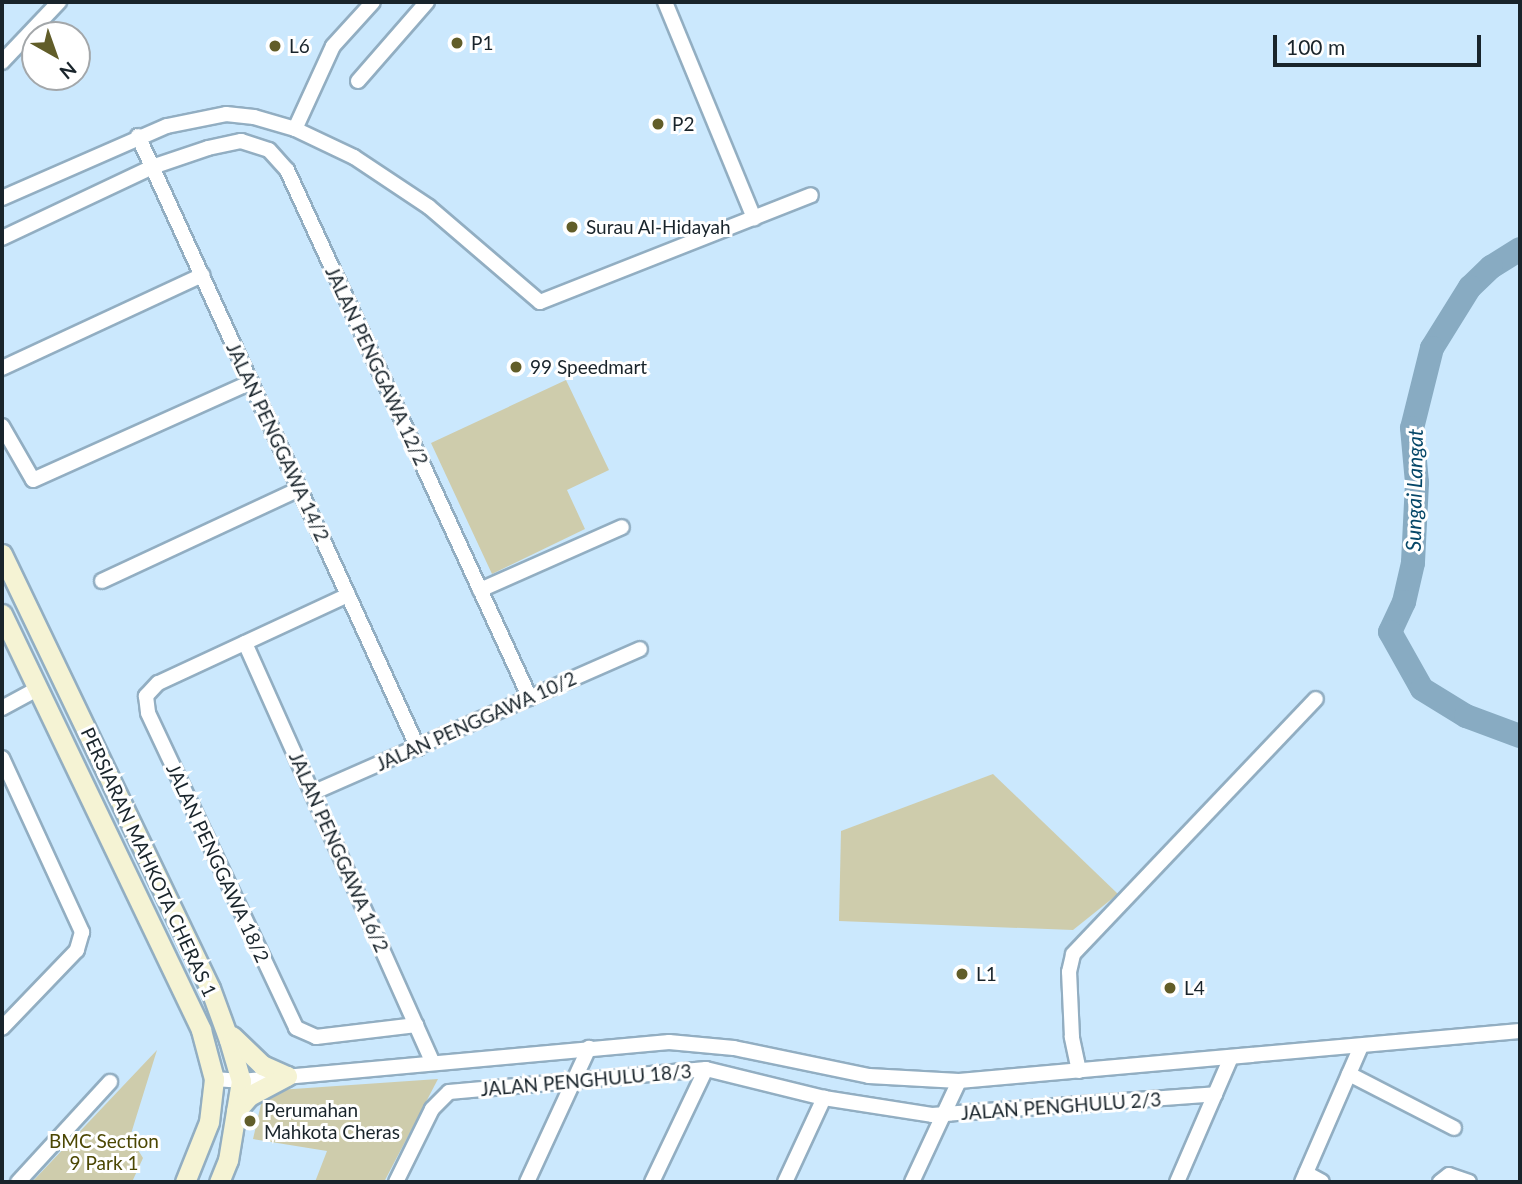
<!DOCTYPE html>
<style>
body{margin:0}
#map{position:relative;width:1522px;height:1184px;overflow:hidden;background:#cbe8fd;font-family:Lato,sans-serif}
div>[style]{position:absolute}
.green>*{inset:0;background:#ceccac}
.river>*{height:24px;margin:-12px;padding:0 12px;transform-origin:12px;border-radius:12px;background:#88abc2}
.roads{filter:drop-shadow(2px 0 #92aec2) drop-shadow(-2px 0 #92aec2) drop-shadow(0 2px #92aec2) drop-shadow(0 -2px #92aec2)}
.street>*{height:14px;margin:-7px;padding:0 7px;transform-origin:7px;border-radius:7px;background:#fff}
.secondary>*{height:19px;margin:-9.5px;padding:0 9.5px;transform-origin:9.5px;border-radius:9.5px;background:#f5f3d4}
.dots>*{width:19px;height:19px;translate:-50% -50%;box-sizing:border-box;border:4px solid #fff;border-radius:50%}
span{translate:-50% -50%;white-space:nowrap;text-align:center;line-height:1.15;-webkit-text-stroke:6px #fff;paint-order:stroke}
.poi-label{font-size:19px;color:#19242b}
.left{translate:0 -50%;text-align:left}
.street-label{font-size:19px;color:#19242b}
.park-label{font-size:19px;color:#4c4703}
.water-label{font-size:21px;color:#054768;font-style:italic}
.frame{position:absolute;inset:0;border:4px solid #19242b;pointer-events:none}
.north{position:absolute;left:21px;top:21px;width:70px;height:70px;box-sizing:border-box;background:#fff;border:2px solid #a3a7aa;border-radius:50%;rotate:140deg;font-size:19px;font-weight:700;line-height:28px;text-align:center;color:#19242b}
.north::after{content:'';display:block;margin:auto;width:24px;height:32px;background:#615d29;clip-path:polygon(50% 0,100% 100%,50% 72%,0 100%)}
.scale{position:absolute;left:1273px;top:35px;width:208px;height:32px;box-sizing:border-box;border:4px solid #19242b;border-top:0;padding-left:9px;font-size:21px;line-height:24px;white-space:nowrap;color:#19242b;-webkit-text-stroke:5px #fff;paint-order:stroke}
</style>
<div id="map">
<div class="green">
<i style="clip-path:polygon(566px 380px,609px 470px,567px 490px,585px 529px,492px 574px,431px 443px)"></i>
<i style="clip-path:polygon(993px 774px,1118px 894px,1073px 930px,839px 921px,841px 831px)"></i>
<i style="clip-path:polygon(157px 1050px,130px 1137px,143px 1158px,132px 1182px,32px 1182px)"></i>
<i style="clip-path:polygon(438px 1079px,384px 1182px,315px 1182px,327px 1151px,253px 1139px,264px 1091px)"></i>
</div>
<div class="river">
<i style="left:1520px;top:249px;width:34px;rotate:148deg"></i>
<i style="left:1491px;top:267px;width:29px;rotate:136deg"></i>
<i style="left:1470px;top:287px;width:72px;rotate:121.9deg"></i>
<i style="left:1432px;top:348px;width:82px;rotate:104deg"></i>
<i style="left:1412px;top:428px;width:55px;rotate:84.8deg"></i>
<i style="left:1417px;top:483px;width:80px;rotate:92.9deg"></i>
<i style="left:1413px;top:563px;width:40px;rotate:103deg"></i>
<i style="left:1404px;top:602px;width:33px;rotate:115deg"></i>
<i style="left:1390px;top:632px;width:65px;rotate:60.7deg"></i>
<i style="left:1422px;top:689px;width:52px;rotate:31.5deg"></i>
<i style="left:1466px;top:716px;width:58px;rotate:20.3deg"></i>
</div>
<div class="roads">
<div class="street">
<i style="left:665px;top:2px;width:234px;rotate:67.6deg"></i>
<i style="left:2px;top:62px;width:83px;rotate:-46.5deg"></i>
<i style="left:358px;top:81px;width:105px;rotate:-48.9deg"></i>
<i style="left:295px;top:129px;width:91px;rotate:-65.4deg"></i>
<i style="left:333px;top:46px;width:59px;rotate:-47.7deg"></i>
<i style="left:138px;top:136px;width:673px;rotate:65.42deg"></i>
<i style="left:2px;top:198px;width:180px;rotate:-23.6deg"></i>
<i style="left:167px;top:126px;width:60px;rotate:-11.5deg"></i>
<i style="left:226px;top:114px;width:28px;rotate:6deg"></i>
<i style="left:254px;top:117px;width:43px;rotate:16.3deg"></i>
<i style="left:295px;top:129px;width:65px;rotate:25.4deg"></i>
<i style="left:354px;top:157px;width:90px;rotate:33.7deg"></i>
<i style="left:429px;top:207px;width:146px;rotate:40.6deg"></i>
<i style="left:540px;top:302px;width:291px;rotate:-21.5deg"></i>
<i style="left:2px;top:238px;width:166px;rotate:-25.3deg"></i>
<i style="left:152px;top:167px;width:59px;rotate:-18.7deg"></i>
<i style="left:208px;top:148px;width:34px;rotate:-12deg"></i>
<i style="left:241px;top:141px;width:29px;rotate:18deg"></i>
<i style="left:269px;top:150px;width:27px;rotate:48deg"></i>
<i style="left:287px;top:170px;width:581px;rotate:65.29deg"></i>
<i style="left:2px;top:368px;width:221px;rotate:-24.9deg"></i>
<i style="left:2px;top:426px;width:62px;rotate:60.1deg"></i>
<i style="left:33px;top:480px;width:239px;rotate:-24.2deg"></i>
<i style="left:102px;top:581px;width:217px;rotate:-25deg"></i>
<i style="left:480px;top:590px;width:155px;rotate:-23.9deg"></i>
<i style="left:348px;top:595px;width:209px;rotate:155.1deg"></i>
<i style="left:158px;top:683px;width:18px;rotate:133deg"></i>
<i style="left:146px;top:696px;width:17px;rotate:83deg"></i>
<i style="left:148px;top:713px;width:348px;rotate:64.8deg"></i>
<i style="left:296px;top:1028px;width:22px;rotate:24deg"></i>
<i style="left:316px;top:1037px;width:101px;rotate:-6.8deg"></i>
<i style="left:245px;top:643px;width:458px;rotate:65.9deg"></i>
<i style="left:2px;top:708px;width:42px;rotate:-28.4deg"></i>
<i style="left:2px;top:758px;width:192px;rotate:65.3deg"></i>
<i style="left:82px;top:932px;width:19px;rotate:106deg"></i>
<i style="left:77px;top:950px;width:108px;rotate:133.9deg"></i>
<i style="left:312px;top:793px;width:358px;rotate:-23.7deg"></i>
<i style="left:1079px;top:1071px;width:35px;rotate:-102deg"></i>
<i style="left:1072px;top:1037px;width:65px;rotate:-92.6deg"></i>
<i style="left:1069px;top:972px;width:18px;rotate:-77deg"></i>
<i style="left:1073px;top:954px;width:352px;rotate:-46.4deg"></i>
<i style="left:1349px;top:1074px;width:118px;rotate:27.2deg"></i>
<i style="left:214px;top:1079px;width:27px;rotate:4deg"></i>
<i style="left:241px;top:1081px;width:430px;rotate:-5.2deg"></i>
<i style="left:669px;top:1042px;width:65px;rotate:5.3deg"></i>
<i style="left:734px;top:1048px;width:138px;rotate:11.7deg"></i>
<i style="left:869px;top:1076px;width:90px;rotate:3.2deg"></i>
<i style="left:959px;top:1081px;width:563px;rotate:-5.09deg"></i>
<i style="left:1306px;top:1173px;width:18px;rotate:29deg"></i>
<i style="left:18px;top:1182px;width:136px;rotate:-47.4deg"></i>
<i style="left:396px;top:1182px;width:81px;rotate:-63.7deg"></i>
<i style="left:432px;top:1109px;width:24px;rotate:-45deg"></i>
<i style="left:449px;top:1092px;width:258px;rotate:-5.1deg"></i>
<i style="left:706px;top:1069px;width:122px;rotate:13.8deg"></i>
<i style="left:824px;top:1098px;width:109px;rotate:8.9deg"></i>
<i style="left:932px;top:1115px;width:284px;rotate:-4.2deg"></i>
<i style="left:527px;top:1182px;width:148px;rotate:-65.2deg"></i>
<i style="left:652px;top:1182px;width:125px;rotate:-64.5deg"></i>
<i style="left:785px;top:1182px;width:93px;rotate:-65.1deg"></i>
<i style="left:912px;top:1182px;width:111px;rotate:-65deg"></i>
<i style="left:1177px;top:1182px;width:136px;rotate:-66.6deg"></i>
<i style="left:1302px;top:1182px;width:148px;rotate:-66.5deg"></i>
<i style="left:1440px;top:1182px;width:11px;rotate:-38deg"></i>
<i style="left:1449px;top:1175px;width:21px;rotate:19deg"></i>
</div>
<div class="secondary">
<i style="left:2px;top:554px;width:481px;rotate:64.4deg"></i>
<i style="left:210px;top:988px;width:55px;rotate:69.9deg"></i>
<i style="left:229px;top:1040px;width:43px;rotate:73.7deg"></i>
<i style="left:241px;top:1081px;width:80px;rotate:99.3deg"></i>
<i style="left:228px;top:1160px;width:24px;rotate:112deg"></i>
<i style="left:2px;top:614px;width:461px;rotate:64.4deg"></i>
<i style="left:201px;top:1030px;width:51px;rotate:75.1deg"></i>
<i style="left:214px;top:1079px;width:43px;rotate:96.6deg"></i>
<i style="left:209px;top:1122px;width:65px;rotate:111.8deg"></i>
<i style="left:232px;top:1036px;width:42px;rotate:44deg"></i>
<i style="left:262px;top:1065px;width:27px;rotate:24deg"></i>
<i style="left:236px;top:1111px;width:20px;rotate:-49deg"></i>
<i style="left:249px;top:1096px;width:43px;rotate:-27.8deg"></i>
</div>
</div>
<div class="dots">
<i style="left:457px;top:43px;background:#615d29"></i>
<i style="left:275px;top:46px;background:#615d29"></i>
<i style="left:658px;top:124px;background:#615d29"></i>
<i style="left:572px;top:227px;background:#615d29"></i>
<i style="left:516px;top:367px;background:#615d29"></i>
<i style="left:962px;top:974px;background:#615d29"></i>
<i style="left:1170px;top:988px;background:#615d29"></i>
<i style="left:250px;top:1121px;background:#615d29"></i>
</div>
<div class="poi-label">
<span class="left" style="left:471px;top:43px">P1</span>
<span class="left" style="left:289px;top:46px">L6</span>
<span class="left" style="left:672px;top:124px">P2</span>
<span class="left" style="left:586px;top:227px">Surau Al-Hidayah</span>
<span class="left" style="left:530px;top:367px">99 Speedmart</span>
<span class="left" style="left:976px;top:974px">L1</span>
<span class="left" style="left:1184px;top:988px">L4</span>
<span class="left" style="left:264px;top:1121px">Perumahan<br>Mahkota Cheras</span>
</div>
<div class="street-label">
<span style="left:377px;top:366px;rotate:65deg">JALAN PENGGAWA 12/2</span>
<span style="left:278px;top:442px;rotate:65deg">JALAN PENGGAWA 14/2</span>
<span style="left:476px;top:721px;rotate:-24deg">JALAN PENGGAWA 10/2</span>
<span style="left:339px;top:852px;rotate:66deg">JALAN PENGGAWA 16/2</span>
<span style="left:149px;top:862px;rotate:65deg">PERSIARAN MAHKOTA CHERAS 1</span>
<span style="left:218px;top:863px;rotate:65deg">JALAN PENGGAWA 18/2</span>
<span style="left:586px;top:1080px;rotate:-5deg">JALAN PENGHULU 18/3</span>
<span style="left:1061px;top:1106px;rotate:-4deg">JALAN PENGHULU 2/3</span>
</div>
<div class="park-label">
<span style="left:104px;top:1152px">BMC Section<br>9 Park 1</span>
</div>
<div class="water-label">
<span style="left:1414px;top:490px;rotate:-89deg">Sungai Langat</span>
</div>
<div class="frame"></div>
<div class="north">N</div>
<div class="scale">100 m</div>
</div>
